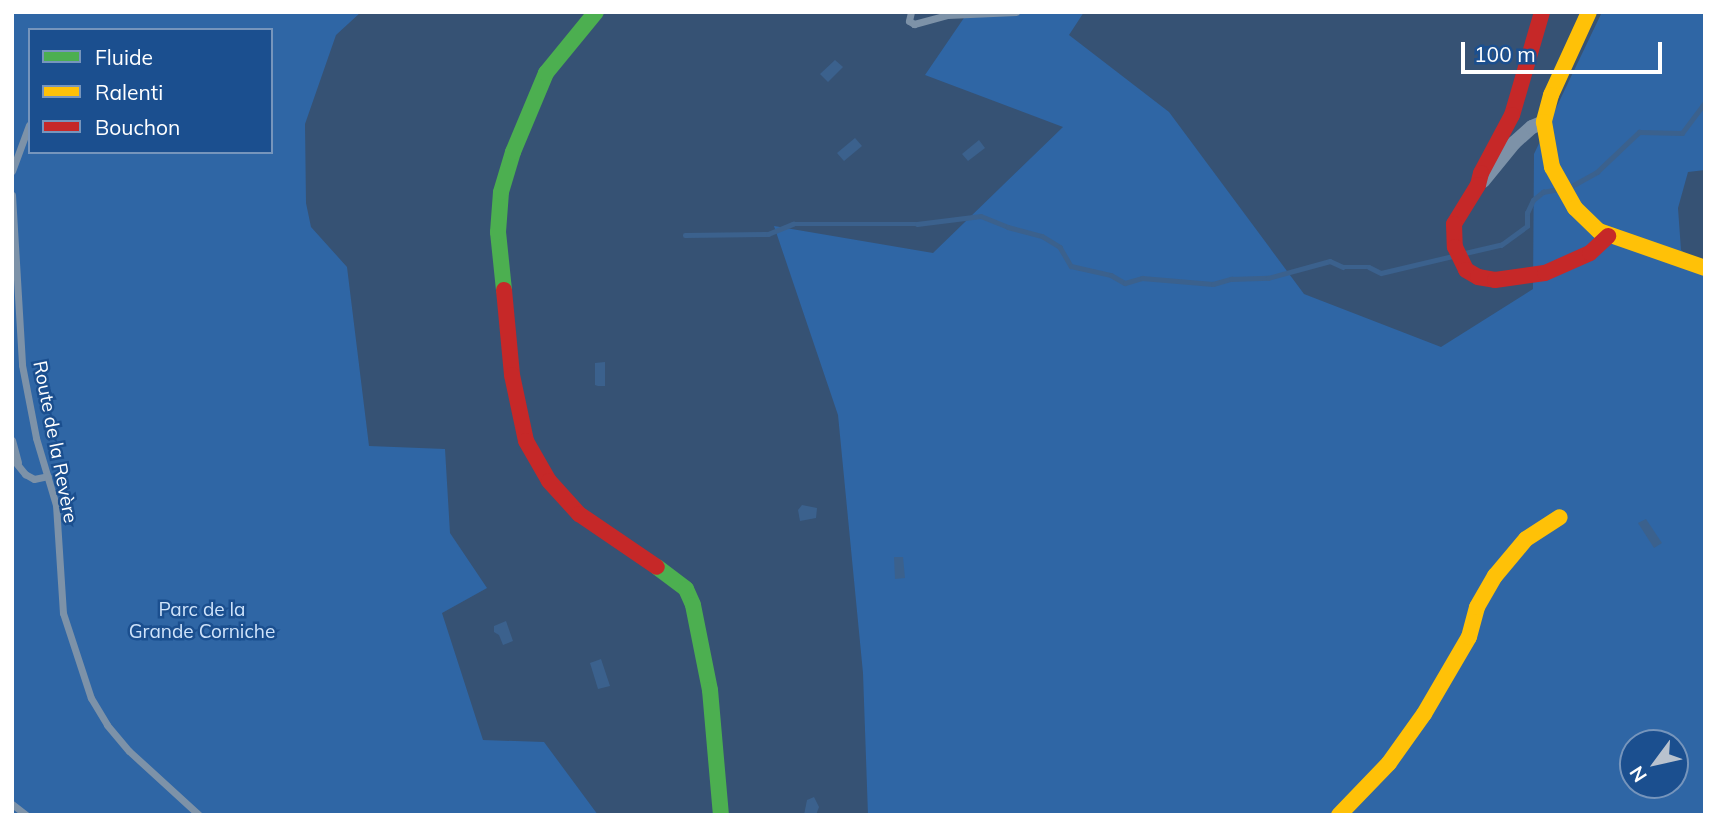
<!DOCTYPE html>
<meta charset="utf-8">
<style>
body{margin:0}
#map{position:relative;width:1717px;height:827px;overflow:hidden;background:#365274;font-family:Mulish,sans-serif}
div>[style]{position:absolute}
.green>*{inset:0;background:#2f66a5}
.water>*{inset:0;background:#3b618d}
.stream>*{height:4.5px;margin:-2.25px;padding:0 2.25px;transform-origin:2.25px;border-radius:2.25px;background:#3b618d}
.lane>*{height:7px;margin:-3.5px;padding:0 3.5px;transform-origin:3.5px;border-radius:3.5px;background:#7d92a8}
.street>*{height:14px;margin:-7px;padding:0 7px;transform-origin:7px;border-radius:7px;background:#7d92a8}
.fast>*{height:16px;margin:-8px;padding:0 8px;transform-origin:8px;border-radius:8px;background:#4caf50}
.slow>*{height:16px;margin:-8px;padding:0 8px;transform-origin:8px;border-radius:8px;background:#ffc107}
.jam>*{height:16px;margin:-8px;padding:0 8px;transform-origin:8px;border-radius:8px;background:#c62828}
span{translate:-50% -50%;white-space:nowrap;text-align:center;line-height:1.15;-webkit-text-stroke:5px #1b4f8f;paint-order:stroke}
.street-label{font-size:19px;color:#fff}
.park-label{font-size:19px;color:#cfe3fa}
.frame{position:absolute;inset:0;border:14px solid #fff;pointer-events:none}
.legend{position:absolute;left:28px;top:28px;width:245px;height:126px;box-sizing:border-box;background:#1b4f8f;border:2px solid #7695bc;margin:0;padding:9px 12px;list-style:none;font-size:21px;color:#fff}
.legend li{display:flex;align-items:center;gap:14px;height:35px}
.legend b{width:35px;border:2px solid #7695bc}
.north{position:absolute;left:1619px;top:729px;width:70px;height:70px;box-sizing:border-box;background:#1b4f8f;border:2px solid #7695bc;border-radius:50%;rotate:237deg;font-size:19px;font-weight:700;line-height:28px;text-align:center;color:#fff}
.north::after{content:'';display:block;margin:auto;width:24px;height:32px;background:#b9c2ce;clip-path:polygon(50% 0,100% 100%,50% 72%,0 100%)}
.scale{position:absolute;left:1461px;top:42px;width:201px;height:32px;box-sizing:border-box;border:4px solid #fff;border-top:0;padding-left:9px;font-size:21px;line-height:24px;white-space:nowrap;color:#fff;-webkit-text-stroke:5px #1b4f8f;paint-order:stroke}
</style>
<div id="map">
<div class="green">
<i style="clip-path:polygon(evenodd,12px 12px,361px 12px,336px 35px,305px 124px,306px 203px,311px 227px,347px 267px,369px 446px,445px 449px,450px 533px,487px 588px,442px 613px,483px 740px,544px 742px,598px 815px,12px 815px,12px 12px,30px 30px,271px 30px,271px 152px,30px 152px,30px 30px)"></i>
<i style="clip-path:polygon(evenodd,968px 12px,1084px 12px,1069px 35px,1169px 112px,1304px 294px,1441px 347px,1533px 289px,1534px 154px,1602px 12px,1705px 12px,1705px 170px,1688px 172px,1678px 208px,1681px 250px,1705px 268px,1705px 815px,868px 815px,863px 673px,838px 415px,774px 226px,933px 253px,1063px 127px,925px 75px,968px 12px,1633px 743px,1675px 743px,1675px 785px,1633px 785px,1633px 743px)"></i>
</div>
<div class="water">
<i style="clip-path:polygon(835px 60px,843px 67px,828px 82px,820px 74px)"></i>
<i style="clip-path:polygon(855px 138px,862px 146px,844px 161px,837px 153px)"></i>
<i style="clip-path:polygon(979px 140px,985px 148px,968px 161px,962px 154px)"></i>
<i style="clip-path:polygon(605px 362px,605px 386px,598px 386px,595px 385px,595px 363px)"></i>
<i style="clip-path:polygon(802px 505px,817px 508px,816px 518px,800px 521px,798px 510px)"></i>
<i style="clip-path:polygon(1646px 519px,1662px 543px,1654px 548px,1638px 523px)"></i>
<i style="clip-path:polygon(894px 557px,903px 557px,905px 578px,895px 579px)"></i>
<i style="clip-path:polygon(506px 621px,513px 641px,503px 645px,499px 635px,494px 632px,494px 626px)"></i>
<i style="clip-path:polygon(601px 659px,610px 686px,598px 689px,590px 663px)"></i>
<i style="clip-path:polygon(814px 797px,819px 807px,816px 815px,804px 815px,807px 800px)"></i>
</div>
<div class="stream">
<i style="left:1570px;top:187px;width:31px;rotate:-29deg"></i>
<i style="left:1597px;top:172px;width:58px;rotate:-43.6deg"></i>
<i style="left:1639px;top:132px;width:43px;rotate:1.3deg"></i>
<i style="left:1682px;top:133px;width:39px;rotate:-53deg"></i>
<i style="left:685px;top:235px;width:83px;rotate:-0.7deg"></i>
<i style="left:768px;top:234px;width:27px;rotate:-22deg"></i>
<i style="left:793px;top:224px;width:124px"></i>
<i style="left:917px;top:224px;width:64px;rotate:-7.1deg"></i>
<i style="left:981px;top:216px;width:29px;rotate:22deg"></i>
<i style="left:1008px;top:227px;width:35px;rotate:15deg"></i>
<i style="left:1042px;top:236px;width:21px;rotate:31deg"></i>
<i style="left:1060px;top:247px;width:22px;rotate:60deg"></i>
<i style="left:1071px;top:266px;width:41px;rotate:12.7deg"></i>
<i style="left:1111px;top:275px;width:16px;rotate:30deg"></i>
<i style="left:1125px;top:283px;width:18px;rotate:-16deg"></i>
<i style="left:1142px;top:278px;width:71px;rotate:4.8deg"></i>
<i style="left:1213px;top:284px;width:19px;rotate:-16deg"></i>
<i style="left:1231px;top:279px;width:37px;rotate:-2deg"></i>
<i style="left:1268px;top:278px;width:64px;rotate:-15.3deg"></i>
<i style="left:1330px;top:261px;width:14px;rotate:25deg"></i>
<i style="left:1343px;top:267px;width:26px"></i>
<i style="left:1369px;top:267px;width:13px;rotate:27deg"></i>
<i style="left:1381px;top:273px;width:74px;rotate:-13.3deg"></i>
<i style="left:1465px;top:253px;width:37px;rotate:-13deg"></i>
<i style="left:1501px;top:245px;width:32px;rotate:-36deg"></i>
<i style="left:1527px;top:226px;width:13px;rotate:-90deg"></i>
<i style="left:1527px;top:213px;width:14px;rotate:-65deg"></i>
<i style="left:1533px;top:200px;width:13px;rotate:-39deg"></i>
<i style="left:1543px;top:192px;width:15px;rotate:-11deg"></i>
</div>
<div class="lane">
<i style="left:911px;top:12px;width:9px;rotate:103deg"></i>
<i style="left:909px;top:21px;width:6px;rotate:31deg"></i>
<i style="left:914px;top:24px;width:34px;rotate:-15deg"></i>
<i style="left:947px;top:15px;width:69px;rotate:-2.5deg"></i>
<i style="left:12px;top:171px;width:49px;rotate:-69.7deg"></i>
<i style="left:12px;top:195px;width:170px;rotate:86.6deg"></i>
<i style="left:22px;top:365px;width:74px;rotate:79.1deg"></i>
<i style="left:36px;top:438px;width:70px;rotate:73.4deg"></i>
<i style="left:56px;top:505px;width:108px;rotate:86.3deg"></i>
<i style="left:63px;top:613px;width:89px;rotate:71.8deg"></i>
<i style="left:91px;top:698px;width:31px;rotate:59deg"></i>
<i style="left:107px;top:725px;width:34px;rotate:50deg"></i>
<i style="left:129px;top:751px;width:95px;rotate:42.4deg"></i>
<i style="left:12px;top:440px;width:23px;rotate:75deg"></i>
<i style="left:12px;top:458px;width:21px;rotate:51deg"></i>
<i style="left:25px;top:474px;width:10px;rotate:29deg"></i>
<i style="left:34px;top:479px;width:14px;rotate:-12deg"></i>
<i style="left:12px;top:804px;width:18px;rotate:38deg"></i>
</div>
<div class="street">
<i style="left:1483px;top:181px;width:49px;rotate:-50.8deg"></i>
<i style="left:1514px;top:143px;width:24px;rotate:-42deg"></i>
<i style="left:1532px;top:127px;width:13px;rotate:-23deg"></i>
</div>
<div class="fast">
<i style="left:504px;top:290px;width:58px;rotate:-95.9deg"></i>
<i style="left:498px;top:232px;width:40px;rotate:-85.7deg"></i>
<i style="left:501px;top:192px;width:42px;rotate:-73.3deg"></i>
<i style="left:513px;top:152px;width:86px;rotate:-67.3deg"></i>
<i style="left:546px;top:73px;width:79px;rotate:-50.7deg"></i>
<i style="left:657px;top:567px;width:36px;rotate:37deg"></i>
<i style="left:686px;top:589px;width:17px;rotate:66deg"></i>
<i style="left:693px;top:605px;width:87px;rotate:78.7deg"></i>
<i style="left:710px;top:690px;width:125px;rotate:85deg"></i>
</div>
<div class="slow">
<i style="left:1589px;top:12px;width:91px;rotate:114.6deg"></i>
<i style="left:1551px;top:95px;width:28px;rotate:105deg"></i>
<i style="left:1544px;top:122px;width:46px;rotate:79.9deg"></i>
<i style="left:1552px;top:167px;width:47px;rotate:60.7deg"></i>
<i style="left:1575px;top:208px;width:33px;rotate:44deg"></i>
<i style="left:1599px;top:231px;width:112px;rotate:19.2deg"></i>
<i style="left:1339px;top:815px;width:72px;rotate:-46.1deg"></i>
<i style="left:1389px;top:763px;width:60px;rotate:-54.5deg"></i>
<i style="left:1424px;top:714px;width:89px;rotate:-59.7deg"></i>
<i style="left:1469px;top:637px;width:31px;rotate:-75deg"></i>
<i style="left:1477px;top:607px;width:36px;rotate:-60deg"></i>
<i style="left:1495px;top:576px;width:48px;rotate:-50deg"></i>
<i style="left:1526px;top:539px;width:40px;rotate:-32.9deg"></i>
</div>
<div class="jam">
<i style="left:1542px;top:12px;width:107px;rotate:106.2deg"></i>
<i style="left:1512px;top:115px;width:66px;rotate:118.1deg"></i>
<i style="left:1481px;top:173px;width:12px;rotate:104deg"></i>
<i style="left:1478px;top:185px;width:46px;rotate:121.6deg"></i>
<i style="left:1454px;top:224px;width:23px;rotate:88deg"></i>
<i style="left:1455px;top:247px;width:25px;rotate:64deg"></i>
<i style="left:1466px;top:270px;width:14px;rotate:30deg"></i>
<i style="left:1478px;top:277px;width:17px;rotate:10deg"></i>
<i style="left:1495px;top:280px;width:50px;rotate:-8deg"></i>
<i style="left:1545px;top:273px;width:49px;rotate:-24deg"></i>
<i style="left:1590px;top:253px;width:25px;rotate:-43deg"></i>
<i style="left:504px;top:290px;width:85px;rotate:84.6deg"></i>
<i style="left:512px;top:375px;width:67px;rotate:78deg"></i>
<i style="left:526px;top:441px;width:46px;rotate:60.1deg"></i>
<i style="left:549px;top:481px;width:45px;rotate:47.7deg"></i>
<i style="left:579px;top:514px;width:94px;rotate:34.2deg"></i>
</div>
<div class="street-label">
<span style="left:55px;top:442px;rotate:79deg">Route de la Revère</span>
</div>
<div class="park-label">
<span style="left:202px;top:621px">Parc de la<br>Grande Corniche</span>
</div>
<div class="frame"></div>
<ul class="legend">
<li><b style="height:9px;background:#4caf50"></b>Fluide</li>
<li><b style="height:9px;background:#ffc107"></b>Ralenti</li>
<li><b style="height:9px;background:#c62828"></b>Bouchon</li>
</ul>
<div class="north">N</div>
<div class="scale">100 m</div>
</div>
